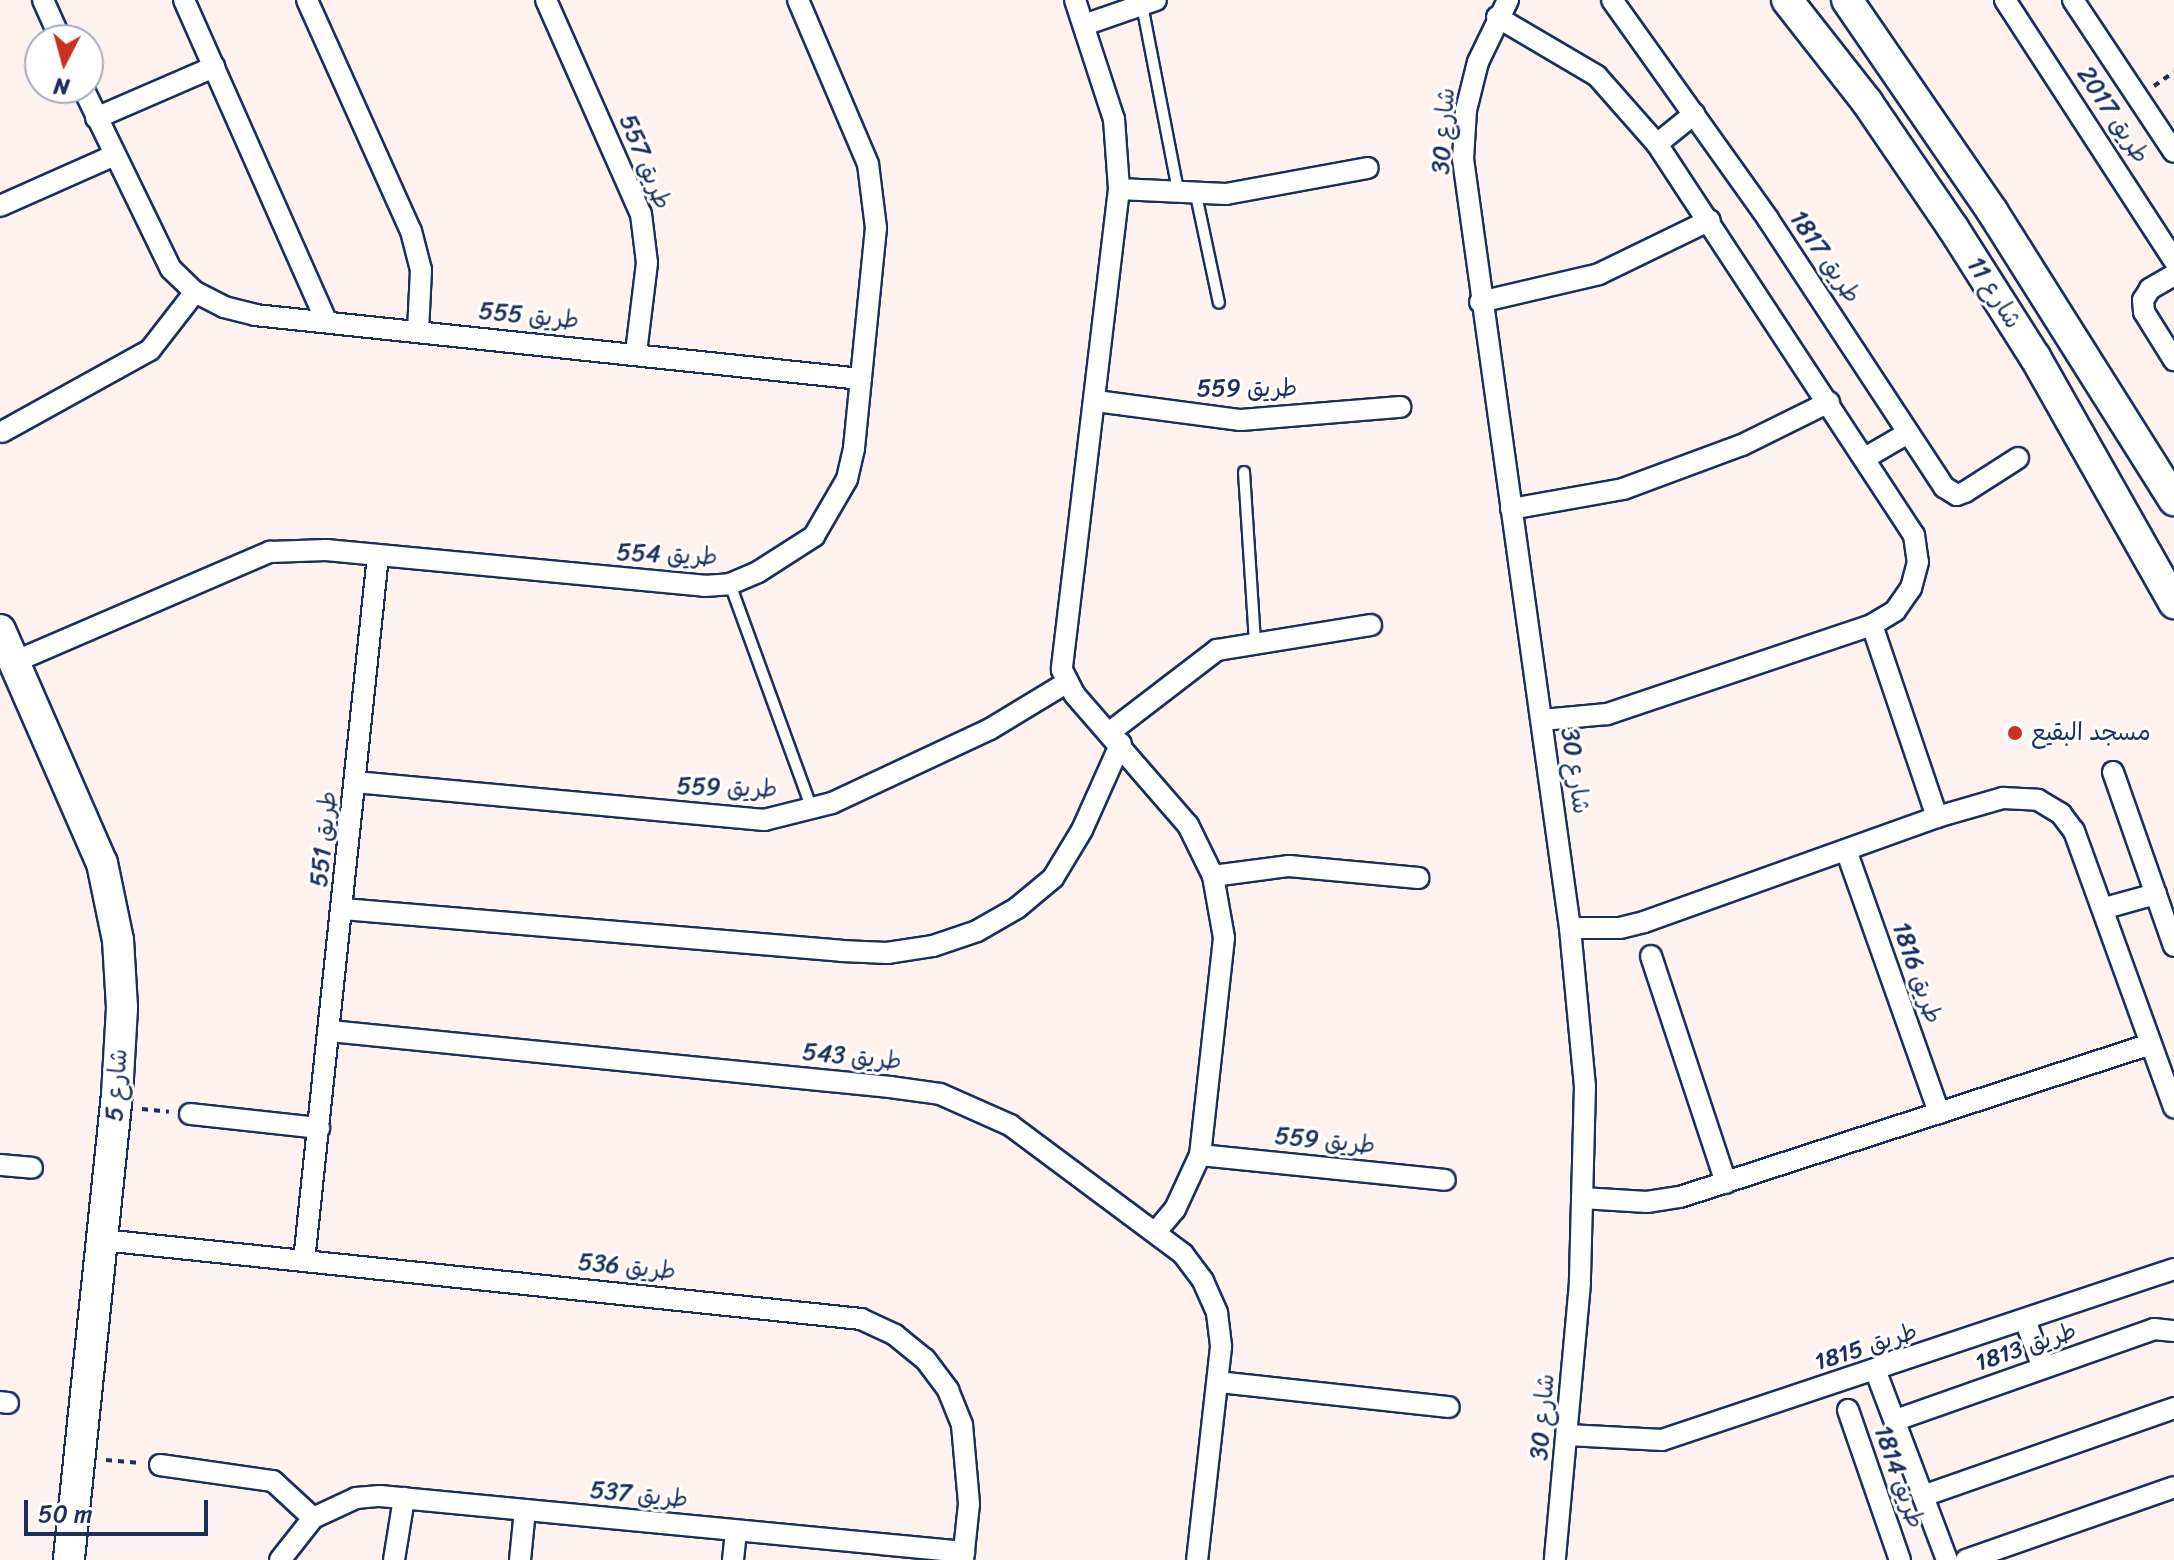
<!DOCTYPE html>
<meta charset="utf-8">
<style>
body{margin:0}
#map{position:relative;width:2174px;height:1560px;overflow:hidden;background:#fdf2ee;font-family:Sriracha,"Playpen Sans Arabic",sans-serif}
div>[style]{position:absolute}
.path>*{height:4px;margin-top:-2px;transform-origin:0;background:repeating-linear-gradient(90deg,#1b2f5e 0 6px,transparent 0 12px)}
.roads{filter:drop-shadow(2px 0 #1b2f5e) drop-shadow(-2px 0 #1b2f5e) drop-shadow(0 2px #1b2f5e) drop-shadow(0 -2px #1b2f5e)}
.lane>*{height:10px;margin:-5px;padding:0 5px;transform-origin:5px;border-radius:5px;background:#fff}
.street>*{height:20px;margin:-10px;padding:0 10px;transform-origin:10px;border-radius:10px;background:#fff}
.secondary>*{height:30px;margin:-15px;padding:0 15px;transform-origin:15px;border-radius:15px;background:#fff}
.dots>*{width:22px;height:22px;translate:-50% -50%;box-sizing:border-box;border:4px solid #fff;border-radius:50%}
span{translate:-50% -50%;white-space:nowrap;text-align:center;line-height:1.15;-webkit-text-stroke:6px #fff;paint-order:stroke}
.street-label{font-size:24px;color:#1b2f5e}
.poi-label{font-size:24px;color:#1b2f5e}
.left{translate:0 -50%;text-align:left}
.north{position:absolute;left:24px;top:24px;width:80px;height:80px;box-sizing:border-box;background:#fff;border:2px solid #a4acbf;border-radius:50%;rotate:186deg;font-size:22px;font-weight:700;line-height:32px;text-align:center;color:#1b2f5e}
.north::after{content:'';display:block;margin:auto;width:28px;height:36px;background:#c8321e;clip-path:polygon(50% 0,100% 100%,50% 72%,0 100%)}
.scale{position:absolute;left:24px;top:1500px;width:184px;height:36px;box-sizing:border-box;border:4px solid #1b2f5e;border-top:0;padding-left:10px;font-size:24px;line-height:28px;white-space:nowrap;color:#1b2f5e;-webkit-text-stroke:6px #fff;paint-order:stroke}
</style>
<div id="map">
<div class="path">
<i style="left:2154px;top:86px;width:24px;rotate:-35deg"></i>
<i style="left:142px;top:1109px;width:27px;rotate:6deg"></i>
<i style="left:106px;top:1460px;width:35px;rotate:5deg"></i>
</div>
<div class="roads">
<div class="lane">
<i style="left:1142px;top:5px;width:194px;rotate:79deg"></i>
<i style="left:1196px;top:195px;width:110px;rotate:78deg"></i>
<i style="left:1244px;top:472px;width:169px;rotate:86.3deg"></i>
<i style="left:730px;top:584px;width:243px;rotate:70deg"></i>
</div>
<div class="street">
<i style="left:43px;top:0;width:44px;rotate:65.8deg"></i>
<i style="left:184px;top:0;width:351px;rotate:66.1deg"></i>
<i style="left:307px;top:0;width:253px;rotate:65.8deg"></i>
<i style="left:411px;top:231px;width:40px;rotate:75.6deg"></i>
<i style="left:421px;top:270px;width:61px;rotate:92.8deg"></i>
<i style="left:546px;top:0;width:234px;rotate:66.1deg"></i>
<i style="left:641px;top:214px;width:49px;rotate:83deg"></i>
<i style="left:647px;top:263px;width:91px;rotate:97deg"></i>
<i style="left:1075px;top:0;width:125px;rotate:71.9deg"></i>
<i style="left:1114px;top:119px;width:70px;rotate:85.9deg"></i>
<i style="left:1119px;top:189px;width:484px;rotate:96.8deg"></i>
<i style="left:1062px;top:670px;width:27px;rotate:63deg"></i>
<i style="left:1074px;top:694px;width:174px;rotate:49deg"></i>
<i style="left:1188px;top:825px;width:57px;rotate:63.9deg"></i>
<i style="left:1213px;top:876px;width:63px;rotate:79.9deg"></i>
<i style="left:1224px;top:938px;width:218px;rotate:96.3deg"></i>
<i style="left:1200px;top:1155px;width:60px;rotate:114.8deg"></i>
<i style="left:1175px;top:1209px;width:30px;rotate:130deg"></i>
<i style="left:1508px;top:0;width:69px;rotate:115.8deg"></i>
<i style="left:1478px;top:62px;width:49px;rotate:104deg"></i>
<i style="left:1466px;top:110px;width:49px;rotate:93.5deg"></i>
<i style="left:1463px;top:159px;width:776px;rotate:82.08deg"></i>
<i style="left:1570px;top:928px;width:159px;rotate:84.6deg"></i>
<i style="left:1585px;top:1086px;width:197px;rotate:91.5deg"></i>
<i style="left:1580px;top:1283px;width:278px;rotate:95.2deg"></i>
<i style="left:1612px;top:0;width:269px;rotate:54.5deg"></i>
<i style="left:1768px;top:219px;width:321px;rotate:56.7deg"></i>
<i style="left:1944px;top:487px;width:15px;rotate:32deg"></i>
<i style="left:1957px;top:495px;width:9px;rotate:-21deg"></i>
<i style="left:1965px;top:492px;width:63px;rotate:-32.7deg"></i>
<i style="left:2005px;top:0;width:310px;rotate:57deg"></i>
<i style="left:2073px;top:0;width:182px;rotate:56.4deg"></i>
<i style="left:1497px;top:17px;width:116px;rotate:30.5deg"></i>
<i style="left:1597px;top:76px;width:91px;rotate:48.6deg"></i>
<i style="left:1657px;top:144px;width:468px;rotate:56.7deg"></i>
<i style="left:1914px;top:535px;width:27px;rotate:82deg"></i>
<i style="left:1918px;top:562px;width:27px;rotate:105deg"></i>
<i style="left:1911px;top:588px;width:28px;rotate:125deg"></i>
<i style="left:1895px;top:611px;width:27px;rotate:149deg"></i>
<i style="left:1872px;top:625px;width:280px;rotate:161.4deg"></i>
<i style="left:1607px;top:714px;width:65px;rotate:174.7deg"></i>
<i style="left:1084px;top:25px;width:76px;rotate:-19.1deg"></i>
<i style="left:83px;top:88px;width:201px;rotate:64.1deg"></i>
<i style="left:171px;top:269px;width:33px;rotate:44deg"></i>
<i style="left:195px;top:292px;width:33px;rotate:27deg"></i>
<i style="left:224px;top:307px;width:32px;rotate:14deg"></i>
<i style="left:255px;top:315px;width:609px;rotate:6.03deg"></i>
<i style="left:96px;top:118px;width:129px;rotate:-23.4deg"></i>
<i style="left:1657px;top:144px;width:48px;rotate:-39deg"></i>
<i style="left:1119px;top:189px;width:107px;rotate:2.7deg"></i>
<i style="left:1226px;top:194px;width:144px;rotate:-10.4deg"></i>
<i style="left:0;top:206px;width:124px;rotate:-23.9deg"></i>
<i style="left:2174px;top:275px;width:28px;rotate:150deg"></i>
<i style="left:2150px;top:289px;width:13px;rotate:122deg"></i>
<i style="left:2143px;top:300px;width:12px;rotate:85deg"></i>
<i style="left:2144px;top:312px;width:57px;rotate:58deg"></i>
<i style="left:1480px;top:302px;width:122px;rotate:-13.2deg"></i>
<i style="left:1599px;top:274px;width:123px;rotate:-25.9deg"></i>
<i style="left:1096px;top:401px;width:146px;rotate:7.5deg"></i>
<i style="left:1241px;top:420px;width:160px;rotate:-4.7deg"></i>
<i style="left:2px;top:432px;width:169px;rotate:-29deg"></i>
<i style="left:150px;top:350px;width:73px;rotate:-52.2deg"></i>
<i style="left:1865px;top:458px;width:50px;rotate:-30.2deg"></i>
<i style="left:1511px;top:509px;width:114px;rotate:-10.1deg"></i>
<i style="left:1623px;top:489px;width:127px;rotate:-20.3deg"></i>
<i style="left:1742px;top:445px;width:97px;rotate:-26.3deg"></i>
<i style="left:1872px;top:625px;width:203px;rotate:71.3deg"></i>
<i style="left:14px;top:662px;width:279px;rotate:-23.3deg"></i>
<i style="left:270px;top:552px;width:56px;rotate:-2deg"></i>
<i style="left:326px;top:550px;width:380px;rotate:5.4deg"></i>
<i style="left:704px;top:586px;width:26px;rotate:-4deg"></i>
<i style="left:730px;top:584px;width:30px;rotate:-23deg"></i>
<i style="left:758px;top:572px;width:67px;rotate:-32.7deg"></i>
<i style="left:814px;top:536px;width:66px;rotate:-59.9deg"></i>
<i style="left:847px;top:479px;width:32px;rotate:-77deg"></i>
<i style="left:854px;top:448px;width:221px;rotate:-84.3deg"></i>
<i style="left:876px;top:228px;width:64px;rotate:-97.1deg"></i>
<i style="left:868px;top:164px;width:178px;rotate:-113.1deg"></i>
<i style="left:1110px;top:732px;width:135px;rotate:-37.5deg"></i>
<i style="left:1217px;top:650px;width:156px;rotate:-9.2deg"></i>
<i style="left:2113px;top:772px;width:184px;rotate:70.7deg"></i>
<i style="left:355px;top:782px;width:411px;rotate:5.3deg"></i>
<i style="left:764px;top:820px;width:70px;rotate:-14deg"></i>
<i style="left:832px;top:803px;width:174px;rotate:-25.1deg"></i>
<i style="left:990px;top:729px;width:89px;rotate:-31.2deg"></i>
<i style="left:1846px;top:850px;width:279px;rotate:70.5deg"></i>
<i style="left:1213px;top:876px;width:77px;rotate:-7.5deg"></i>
<i style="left:1289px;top:866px;width:130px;rotate:5.3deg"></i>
<i style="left:2105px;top:908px;width:53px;rotate:-15.4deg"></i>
<i style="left:343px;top:909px;width:500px;rotate:4.8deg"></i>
<i style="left:841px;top:951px;width:46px;rotate:2.5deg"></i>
<i style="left:887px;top:953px;width:47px;rotate:-8.7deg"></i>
<i style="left:933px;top:946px;width:46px;rotate:-18.8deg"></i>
<i style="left:977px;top:931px;width:46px;rotate:-29.9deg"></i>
<i style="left:1017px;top:908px;width:47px;rotate:-39.8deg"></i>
<i style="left:1053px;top:878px;width:56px;rotate:-58.9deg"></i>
<i style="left:1082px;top:830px;width:95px;rotate:-65.9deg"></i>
<i style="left:1570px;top:928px;width:50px"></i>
<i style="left:1620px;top:928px;width:25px;rotate:-14deg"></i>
<i style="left:1644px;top:922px;width:311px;rotate:-19.7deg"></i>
<i style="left:1937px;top:817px;width:69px;rotate:-16.1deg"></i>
<i style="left:2003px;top:798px;width:35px;rotate:3deg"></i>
<i style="left:2038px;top:800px;width:27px;rotate:31deg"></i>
<i style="left:2061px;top:814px;width:21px;rotate:53deg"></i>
<i style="left:2074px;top:831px;width:294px;rotate:70.1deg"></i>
<i style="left:1651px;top:956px;width:239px;rotate:71.7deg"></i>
<i style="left:330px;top:1031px;width:563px;rotate:5.71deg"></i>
<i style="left:890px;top:1087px;width:50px;rotate:8deg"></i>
<i style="left:940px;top:1094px;width:77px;rotate:23.9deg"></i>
<i style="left:1010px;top:1125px;width:216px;rotate:36.7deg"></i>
<i style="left:1183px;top:1254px;width:34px;rotate:53deg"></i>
<i style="left:1203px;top:1281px;width:35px;rotate:66deg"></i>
<i style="left:1217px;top:1313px;width:34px;rotate:83deg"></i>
<i style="left:1221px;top:1347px;width:214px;rotate:96.4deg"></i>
<i style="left:190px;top:1114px;width:130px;rotate:6.2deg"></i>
<i style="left:1200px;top:1155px;width:246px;rotate:5.8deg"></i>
<i style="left:0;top:1165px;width:32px;rotate:5deg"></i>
<i style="left:1582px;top:1198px;width:65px;rotate:3.5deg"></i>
<i style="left:1647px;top:1202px;width:33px;rotate:-9deg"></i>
<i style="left:1680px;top:1197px;width:495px;rotate:-18deg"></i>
<i style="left:102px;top:1240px;width:763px;rotate:5.94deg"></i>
<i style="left:861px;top:1319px;width:38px;rotate:25deg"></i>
<i style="left:895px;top:1335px;width:38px;rotate:39deg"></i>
<i style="left:925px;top:1359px;width:39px;rotate:53deg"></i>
<i style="left:948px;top:1390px;width:38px;rotate:68deg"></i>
<i style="left:962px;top:1425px;width:79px;rotate:84.9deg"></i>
<i style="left:969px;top:1504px;width:56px;rotate:96.1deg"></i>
<i style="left:304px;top:1261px;width:709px;rotate:-84.01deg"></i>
<i style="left:2025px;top:1320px;width:51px;rotate:69.4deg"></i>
<i style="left:1876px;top:1372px;width:201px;rotate:69.3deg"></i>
<i style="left:1218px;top:1382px;width:232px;rotate:6.2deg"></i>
<i style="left:0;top:1402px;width:8px;rotate:7deg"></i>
<i style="left:1848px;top:1410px;width:159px;rotate:70.9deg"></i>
<i style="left:1896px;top:1420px;width:274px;rotate:-19.4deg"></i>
<i style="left:2154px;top:1329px;width:20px;rotate:6deg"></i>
<i style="left:1568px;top:1435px;width:94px;rotate:3deg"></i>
<i style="left:1662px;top:1440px;width:540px;rotate:-18.47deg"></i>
<i style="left:160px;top:1465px;width:114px;rotate:8.1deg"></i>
<i style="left:273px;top:1481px;width:54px;rotate:42.8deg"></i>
<i style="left:1923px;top:1496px;width:266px;rotate:-19.3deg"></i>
<i style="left:280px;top:1560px;width:53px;rotate:-51.8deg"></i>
<i style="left:313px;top:1518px;width:47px;rotate:-24.9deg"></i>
<i style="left:356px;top:1498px;width:24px;rotate:-5deg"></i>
<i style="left:380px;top:1496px;width:587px;rotate:5.48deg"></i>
<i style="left:394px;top:1560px;width:63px;rotate:-80.8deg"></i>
<i style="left:520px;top:1560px;width:50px;rotate:-84.3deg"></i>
<i style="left:733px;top:1560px;width:29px;rotate:-84deg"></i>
<i style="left:1966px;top:1560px;width:220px;rotate:-19.3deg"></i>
</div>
<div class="secondary">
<i style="left:1787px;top:0;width:130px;rotate:51.9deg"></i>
<i style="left:1867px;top:102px;width:153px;rotate:55.7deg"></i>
<i style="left:1953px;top:228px;width:153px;rotate:57.6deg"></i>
<i style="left:2035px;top:357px;width:283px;rotate:60.5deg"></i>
<i style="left:1847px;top:0;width:256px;rotate:55.5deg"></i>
<i style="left:1992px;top:211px;width:342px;rotate:57.8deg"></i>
<i style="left:0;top:630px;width:254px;rotate:66.4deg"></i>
<i style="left:102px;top:863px;width:79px;rotate:78.3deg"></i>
<i style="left:118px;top:940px;width:68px;rotate:86.6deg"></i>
<i style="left:122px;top:1008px;width:86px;rotate:93.3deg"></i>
<i style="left:117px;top:1094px;width:468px;rotate:95.9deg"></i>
</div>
</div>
<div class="dots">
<i style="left:2015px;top:733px;background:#c8321e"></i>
</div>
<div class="street-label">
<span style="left:2113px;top:115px;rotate:57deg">طريق 2017</span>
<span style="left:1444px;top:131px;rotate:-86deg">شارع 30</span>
<span style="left:645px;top:162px;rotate:68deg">طريق 557</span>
<span style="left:1825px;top:257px;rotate:56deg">طريق 1817</span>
<span style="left:1994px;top:293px;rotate:58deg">شارع 11</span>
<span style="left:529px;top:316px;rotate:6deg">طريق 555</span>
<span style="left:1247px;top:389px">طريق 559</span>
<span style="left:667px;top:555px;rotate:3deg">طريق 554</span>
<span style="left:1575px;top:771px;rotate:82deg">شارع 30</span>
<span style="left:727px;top:788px;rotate:2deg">طريق 559</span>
<span style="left:324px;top:839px;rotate:-84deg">طريق 551</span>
<span style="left:1917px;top:973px;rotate:71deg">طريق 1816</span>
<span style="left:852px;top:1057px;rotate:6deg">طريق 543</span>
<span style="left:117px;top:1085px;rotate:-86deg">شارع 5</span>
<span style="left:1325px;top:1141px;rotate:6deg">طريق 559</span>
<span style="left:627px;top:1267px;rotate:6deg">طريق 536</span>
<span style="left:1866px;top:1347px;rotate:-18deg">طريق 1815</span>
<span style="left:2026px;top:1347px;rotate:-19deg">طريق 1813</span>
<span style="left:1543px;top:1417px;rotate:-85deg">شارع 30</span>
<span style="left:1899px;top:1477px;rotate:71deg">طريق 1814</span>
<span style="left:639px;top:1495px;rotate:6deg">طريق 537</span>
</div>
<div class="poi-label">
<span class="left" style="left:2031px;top:733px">مسجد البقيع</span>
</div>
<div class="north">N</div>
<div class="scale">50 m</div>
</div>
